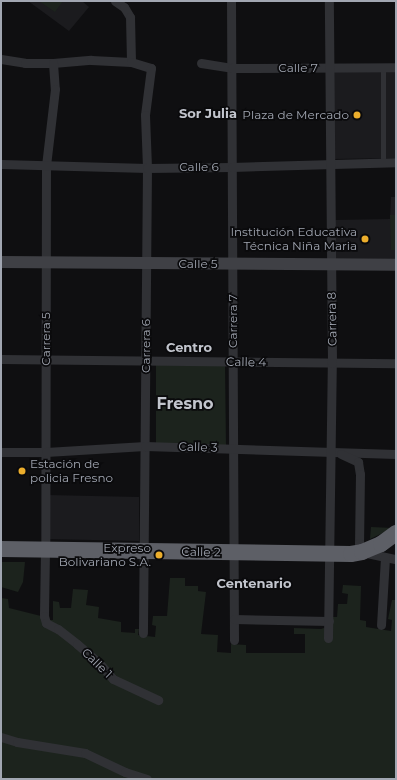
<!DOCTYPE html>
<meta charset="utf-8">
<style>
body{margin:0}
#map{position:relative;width:397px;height:780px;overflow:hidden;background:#0f0f11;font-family:Montserrat,sans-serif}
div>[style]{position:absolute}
.built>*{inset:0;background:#1b1b1e}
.green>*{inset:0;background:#1c231d}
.lane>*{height:4.5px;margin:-2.25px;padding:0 2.25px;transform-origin:2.25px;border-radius:2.25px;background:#303135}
.street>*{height:9px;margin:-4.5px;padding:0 4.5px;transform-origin:4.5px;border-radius:4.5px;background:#303135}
.secondary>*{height:12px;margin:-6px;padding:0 6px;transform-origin:6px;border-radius:6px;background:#3f4045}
.highway>*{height:16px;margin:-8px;padding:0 8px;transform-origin:8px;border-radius:8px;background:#5d5f66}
.dots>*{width:11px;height:11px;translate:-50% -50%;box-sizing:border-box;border:2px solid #0a0a0c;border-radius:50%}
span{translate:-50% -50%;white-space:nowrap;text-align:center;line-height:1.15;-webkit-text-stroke:3.5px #0a0a0c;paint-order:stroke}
.street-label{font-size:12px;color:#a1a6b1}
.poi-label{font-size:12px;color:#a1a6b1}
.right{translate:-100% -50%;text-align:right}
.left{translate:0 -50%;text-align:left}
.neighbourhood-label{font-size:13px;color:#c2c5cd;font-weight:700}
.district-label{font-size:16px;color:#c2c5cd;font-weight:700}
.frame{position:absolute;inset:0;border:2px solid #a1a6b1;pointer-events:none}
</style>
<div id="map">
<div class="built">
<i style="clip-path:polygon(28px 1px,82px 1px,89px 7px,69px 31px)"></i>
<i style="clip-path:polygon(331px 70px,396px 71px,396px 158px,335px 159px)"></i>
<i style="clip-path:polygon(391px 197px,396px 197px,396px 259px,333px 261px,334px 220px,390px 219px)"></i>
<i style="clip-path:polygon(47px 495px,139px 497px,139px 541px,46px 539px)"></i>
</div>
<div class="green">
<i style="clip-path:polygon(39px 1px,63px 1px,55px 12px)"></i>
<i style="clip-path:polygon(390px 215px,396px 215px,396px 250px,391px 250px)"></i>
<i style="clip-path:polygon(156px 365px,225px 366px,226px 446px,156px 444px)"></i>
<i style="clip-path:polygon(371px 527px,393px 528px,370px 539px)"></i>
<i style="clip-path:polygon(1px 562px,25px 562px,23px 582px,18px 592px,1px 587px)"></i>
<i style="clip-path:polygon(170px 578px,185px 578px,185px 586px,198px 586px,198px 591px,206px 592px,201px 634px,218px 635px,217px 652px,231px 653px,231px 644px,246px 645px,246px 653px,305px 653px,305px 634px,294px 634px,294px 628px,321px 629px,327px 627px,328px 617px,337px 617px,338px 604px,347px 604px,348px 594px,342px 593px,343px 585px,361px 586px,360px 620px,366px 621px,366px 627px,391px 631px,392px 620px,388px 619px,392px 600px,396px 600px,396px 779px,1px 779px,1px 598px,8px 599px,9px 608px,41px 616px,45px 620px,53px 620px,53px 601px,59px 602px,60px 608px,71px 608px,73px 589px,88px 590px,86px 605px,99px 607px,98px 618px,121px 622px,121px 632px,135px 633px,135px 629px,139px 629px,138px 635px,155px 637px,156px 626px,152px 625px,153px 616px,167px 616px)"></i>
</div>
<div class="lane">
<i style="left:383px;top:162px;width:95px;rotate:-90deg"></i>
</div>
<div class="street">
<i style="left:115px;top:1px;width:11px;rotate:34deg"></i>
<i style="left:124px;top:7px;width:12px;rotate:59deg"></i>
<i style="left:130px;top:17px;width:45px;rotate:88.7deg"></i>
<i style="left:231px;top:1px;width:639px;rotate:89.73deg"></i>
<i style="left:1px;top:59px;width:24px;rotate:9deg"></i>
<i style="left:25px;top:63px;width:28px"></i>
<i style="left:53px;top:63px;width:38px;rotate:-5deg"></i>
<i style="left:91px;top:60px;width:40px;rotate:2.9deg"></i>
<i style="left:131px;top:62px;width:21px;rotate:17deg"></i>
<i style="left:151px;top:68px;width:47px;rotate:97.3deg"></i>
<i style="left:145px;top:115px;width:53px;rotate:87.8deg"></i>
<i style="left:147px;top:168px;width:465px;rotate:90.5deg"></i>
<i style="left:53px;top:63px;width:26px;rotate:86deg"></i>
<i style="left:55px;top:89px;width:78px;rotate:96.7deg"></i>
<i style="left:46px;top:166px;width:384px;rotate:90.1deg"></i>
<i style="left:45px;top:550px;width:66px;rotate:90.9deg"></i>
<i style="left:44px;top:616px;width:7px;rotate:74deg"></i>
<i style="left:46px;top:623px;width:13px;rotate:27deg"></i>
<i style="left:58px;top:629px;width:24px;rotate:38deg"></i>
<i style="left:77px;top:644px;width:30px;rotate:41deg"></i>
<i style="left:100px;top:664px;width:20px;rotate:49deg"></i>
<i style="left:113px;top:679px;width:50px;rotate:25deg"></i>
<i style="left:201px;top:63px;width:31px;rotate:9deg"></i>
<i style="left:232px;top:68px;width:164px;rotate:-0.3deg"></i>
<i style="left:1px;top:164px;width:146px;rotate:1.6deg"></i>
<i style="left:147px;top:168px;width:85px;rotate:-0.7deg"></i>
<i style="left:232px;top:167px;width:164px;rotate:-1.7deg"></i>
<i style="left:1px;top:359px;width:395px;rotate:0.6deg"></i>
<i style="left:1px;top:452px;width:45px"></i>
<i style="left:46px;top:452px;width:99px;rotate:-3.5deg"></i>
<i style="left:145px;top:446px;width:251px;rotate:1.8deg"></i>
<i style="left:341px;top:454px;width:19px;rotate:25deg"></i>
<i style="left:358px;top:462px;width:12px;rotate:81deg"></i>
<i style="left:360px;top:474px;width:69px;rotate:90.8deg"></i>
<i style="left:359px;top:543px;width:9px;rotate:72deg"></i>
<i style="left:362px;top:552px;width:35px;rotate:12deg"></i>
<i style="left:234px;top:619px;width:95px;rotate:1.2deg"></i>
<i style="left:381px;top:625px;width:68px;rotate:-86.6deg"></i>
<i style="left:328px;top:638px;width:275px;rotate:-89.2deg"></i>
<i style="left:332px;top:363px;width:362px;rotate:-90.5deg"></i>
<i style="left:1px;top:737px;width:17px;rotate:17deg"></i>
<i style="left:17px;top:742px;width:69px;rotate:9.2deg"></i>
<i style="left:85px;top:753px;width:44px;rotate:25.4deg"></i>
<i style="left:125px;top:772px;width:23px;rotate:18deg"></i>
</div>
<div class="secondary">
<i style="left:1px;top:262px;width:395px;rotate:0.4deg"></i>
</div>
<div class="highway">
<i style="left:1px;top:549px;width:350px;rotate:0.8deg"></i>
<i style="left:351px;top:554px;width:11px;rotate:-10deg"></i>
<i style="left:362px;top:552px;width:21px;rotate:-23deg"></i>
<i style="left:381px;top:544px;width:19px;rotate:-36deg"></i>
</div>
<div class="dots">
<i style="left:357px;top:115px;background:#ecae2c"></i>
<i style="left:365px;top:239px;background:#ecae2c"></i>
<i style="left:22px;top:471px;background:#ecae2c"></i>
<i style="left:159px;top:555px;background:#ecae2c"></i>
</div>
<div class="street-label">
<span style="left:298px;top:68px">Calle 7</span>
<span style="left:199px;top:167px">Calle 6</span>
<span style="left:198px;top:264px">Calle 5</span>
<span style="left:332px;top:319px;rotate:-91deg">Carrera 8</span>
<span style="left:233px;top:321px;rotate:-90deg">Carrera 7</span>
<span style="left:46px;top:339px;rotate:-90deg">Carrera 5</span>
<span style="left:146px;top:346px;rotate:-90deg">Carrera 6</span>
<span style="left:246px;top:362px;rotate:1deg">Calle 4</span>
<span style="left:198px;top:447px;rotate:2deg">Calle 3</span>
<span style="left:201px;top:552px;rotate:1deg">Calle 2</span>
<span style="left:97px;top:663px;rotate:44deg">Calle 1</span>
</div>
<div class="poi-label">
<span class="right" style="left:349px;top:115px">Plaza de Mercado</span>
<span class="right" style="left:357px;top:239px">Institución Educativa<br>Técnica Niña Maria</span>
<span class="left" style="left:30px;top:471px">Estación de<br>policia Fresno</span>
<span class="right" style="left:151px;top:555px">Expreso<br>Bolivariano S.A.</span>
</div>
<div class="neighbourhood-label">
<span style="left:208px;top:113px">Sor Julia</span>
<span style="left:189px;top:347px">Centro</span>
<span style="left:254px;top:583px">Centenario</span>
</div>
<div class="district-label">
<span style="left:185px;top:404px">Fresno</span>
</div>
<div class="frame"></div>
</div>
